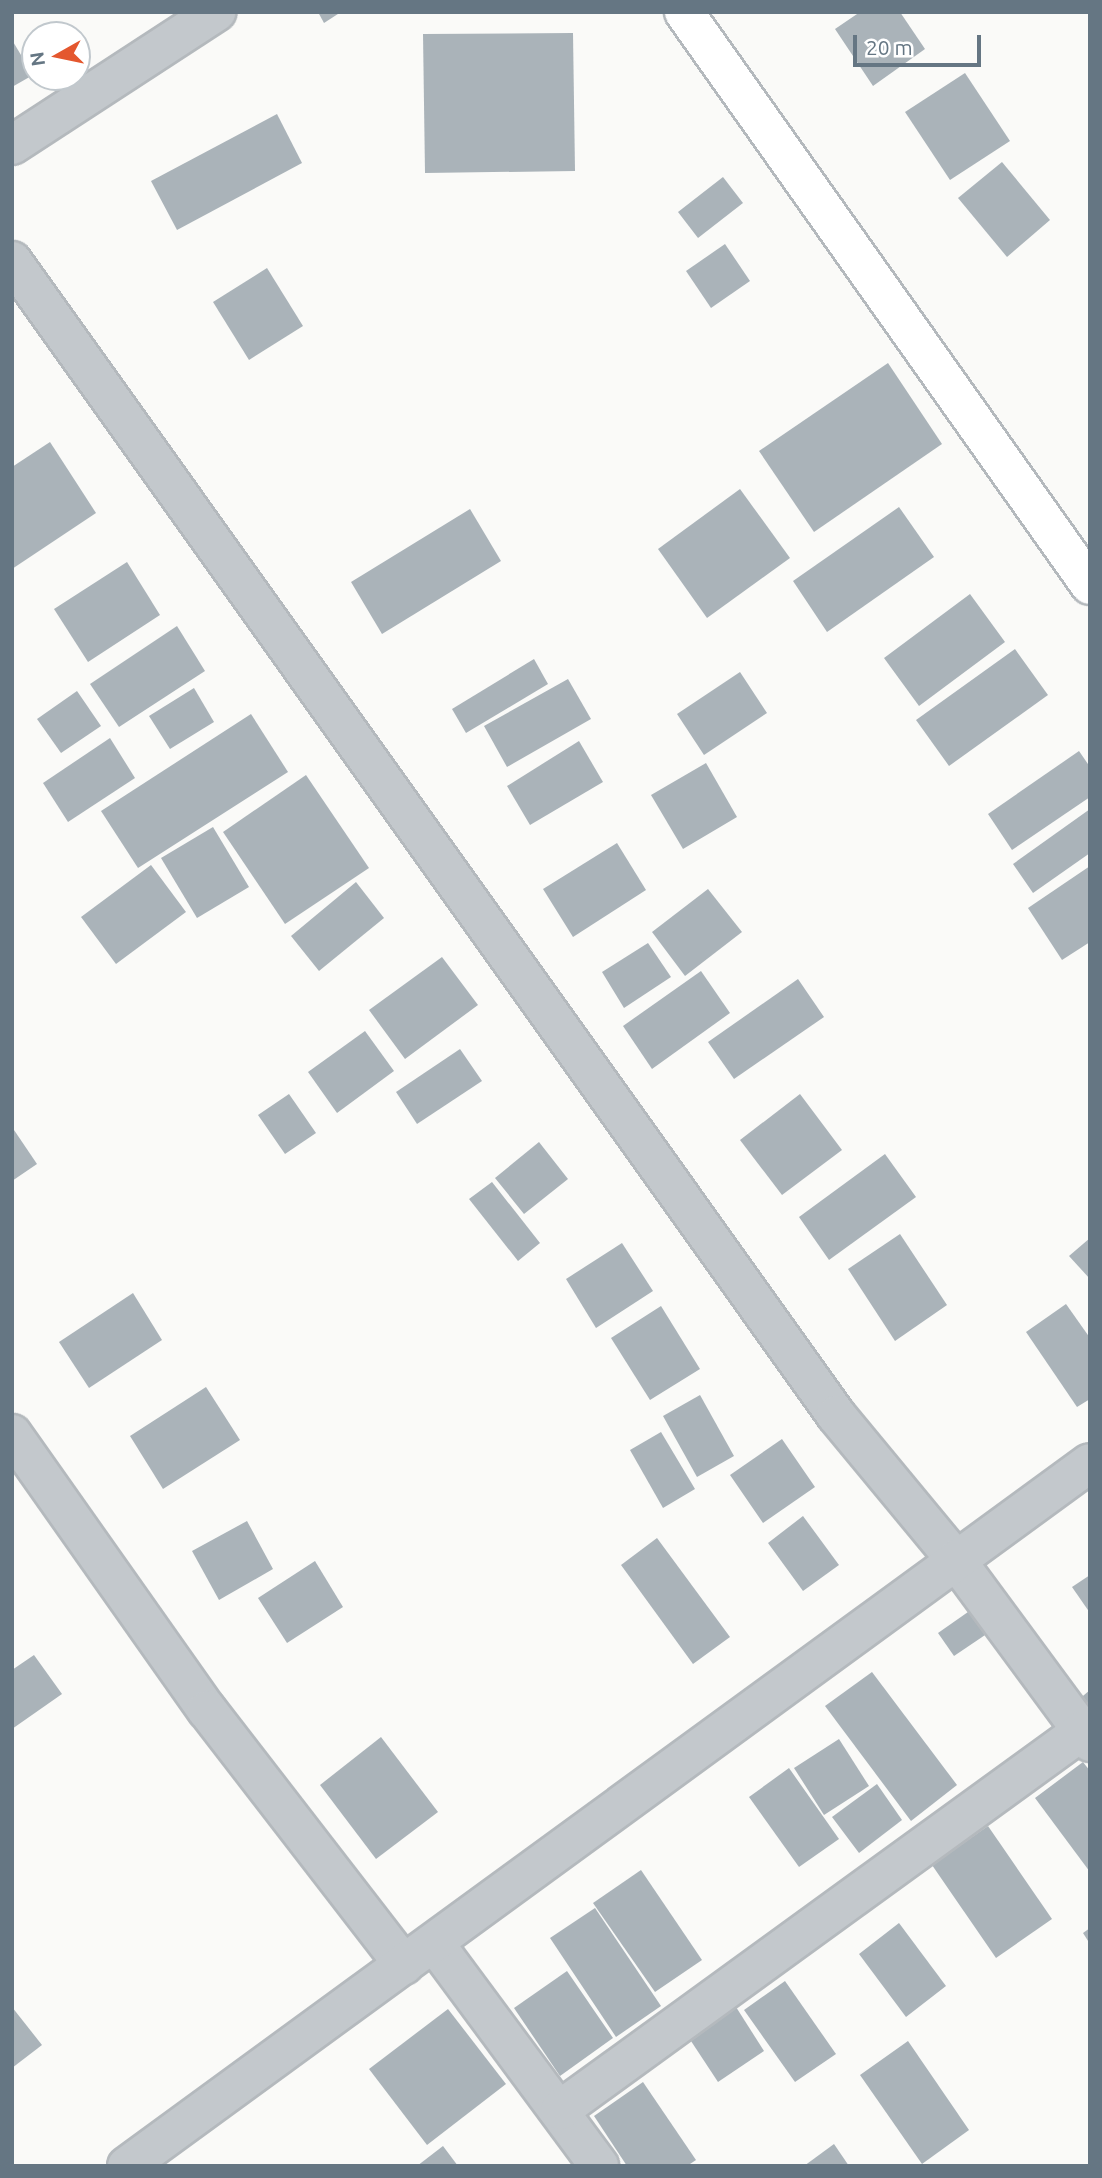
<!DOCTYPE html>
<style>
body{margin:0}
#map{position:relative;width:1102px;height:2178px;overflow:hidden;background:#fafaf8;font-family:Ubuntu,sans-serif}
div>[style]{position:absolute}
.building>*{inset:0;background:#aab3b9}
.roads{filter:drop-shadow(2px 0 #b4b9bd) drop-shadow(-2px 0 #b4b9bd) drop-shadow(0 2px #b4b9bd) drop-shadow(0 -2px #b4b9bd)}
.minor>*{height:38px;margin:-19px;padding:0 19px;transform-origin:19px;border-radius:19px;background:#c3c8cc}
.highway>*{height:38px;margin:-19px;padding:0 19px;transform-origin:19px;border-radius:19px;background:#fff}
span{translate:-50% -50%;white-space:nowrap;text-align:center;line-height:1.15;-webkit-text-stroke:7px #fff;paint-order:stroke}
.frame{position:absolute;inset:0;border:14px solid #657683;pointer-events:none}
.north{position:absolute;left:21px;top:21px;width:70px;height:70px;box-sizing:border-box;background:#fff;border:2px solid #c1c8cd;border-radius:50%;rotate:261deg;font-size:19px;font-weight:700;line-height:28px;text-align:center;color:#657683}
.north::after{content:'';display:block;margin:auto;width:24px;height:32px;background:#e4572e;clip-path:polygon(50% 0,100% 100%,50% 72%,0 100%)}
.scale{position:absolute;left:853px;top:35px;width:128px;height:32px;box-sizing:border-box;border:4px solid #657683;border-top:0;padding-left:9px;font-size:21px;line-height:24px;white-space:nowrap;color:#657683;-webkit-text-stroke:5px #fff;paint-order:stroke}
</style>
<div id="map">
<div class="building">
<i style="clip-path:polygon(318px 12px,341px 12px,324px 23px)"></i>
<i style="clip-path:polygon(860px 12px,900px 12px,925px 49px,873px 86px,835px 29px)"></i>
<i style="clip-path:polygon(573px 33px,575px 171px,425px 173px,423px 34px)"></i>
<i style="clip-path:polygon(12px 40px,33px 75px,12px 87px)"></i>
<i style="clip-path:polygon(965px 73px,1010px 141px,950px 180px,905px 112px)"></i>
<i style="clip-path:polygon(277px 114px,302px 163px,177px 230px,151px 181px)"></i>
<i style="clip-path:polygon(1002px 162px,1050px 220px,1007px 257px,958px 198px)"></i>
<i style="clip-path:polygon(723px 177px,743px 203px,698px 238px,678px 212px)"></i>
<i style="clip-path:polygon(725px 244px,750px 281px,711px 308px,686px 271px)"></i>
<i style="clip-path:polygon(267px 268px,303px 326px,249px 360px,213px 302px)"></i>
<i style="clip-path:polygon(888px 363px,942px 444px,814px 532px,759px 451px)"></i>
<i style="clip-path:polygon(50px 442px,96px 513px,12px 569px,12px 467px)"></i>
<i style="clip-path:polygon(740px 489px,790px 558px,707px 618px,658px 549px)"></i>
<i style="clip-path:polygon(899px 507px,934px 557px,827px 632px,793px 581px)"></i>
<i style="clip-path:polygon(470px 509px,501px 561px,382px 634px,351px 582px)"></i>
<i style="clip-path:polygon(127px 562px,160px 615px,88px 662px,54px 609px)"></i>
<i style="clip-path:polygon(970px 594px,1005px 642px,919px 706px,884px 658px)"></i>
<i style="clip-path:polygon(177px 626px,205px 671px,119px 727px,90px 684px)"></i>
<i style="clip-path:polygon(1015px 649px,1048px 695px,949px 766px,916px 720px)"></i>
<i style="clip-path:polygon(534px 659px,548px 684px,466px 733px,452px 709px)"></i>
<i style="clip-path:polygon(740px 672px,767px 713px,704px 755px,677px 714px)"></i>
<i style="clip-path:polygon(568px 679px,591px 719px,507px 767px,484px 726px)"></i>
<i style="clip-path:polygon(194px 688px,214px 722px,170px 749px,149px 716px)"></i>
<i style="clip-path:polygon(77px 691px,101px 726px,61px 753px,37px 719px)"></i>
<i style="clip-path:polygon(251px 714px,288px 772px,138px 868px,101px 811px)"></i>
<i style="clip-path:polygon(110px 738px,135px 778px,68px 822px,43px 783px)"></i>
<i style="clip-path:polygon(579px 741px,603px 782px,530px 825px,507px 786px)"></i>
<i style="clip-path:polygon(1079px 751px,1090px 767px,1090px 797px,1012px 850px,988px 814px)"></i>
<i style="clip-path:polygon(706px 763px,737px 817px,683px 849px,651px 795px)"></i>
<i style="clip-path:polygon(306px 775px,369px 868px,285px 924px,223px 832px)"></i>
<i style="clip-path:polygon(1090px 809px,1090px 853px,1033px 893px,1013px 864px)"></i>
<i style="clip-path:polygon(213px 827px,249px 887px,197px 918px,161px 858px)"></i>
<i style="clip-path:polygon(617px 843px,646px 890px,573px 937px,543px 889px)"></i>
<i style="clip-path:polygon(151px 865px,186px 912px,116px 964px,81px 917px)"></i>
<i style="clip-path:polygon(1090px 866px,1090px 942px,1062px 960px,1028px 908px)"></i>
<i style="clip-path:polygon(356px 882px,384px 918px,319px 971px,291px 936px)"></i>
<i style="clip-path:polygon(708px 889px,742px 932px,685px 976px,652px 932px)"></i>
<i style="clip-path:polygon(648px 943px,671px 977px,624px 1008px,602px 972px)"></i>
<i style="clip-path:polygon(442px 957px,478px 1005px,405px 1059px,369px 1010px)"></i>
<i style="clip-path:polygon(701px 971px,730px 1013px,652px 1069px,623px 1026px)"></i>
<i style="clip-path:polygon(798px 979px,824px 1017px,734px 1079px,708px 1042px)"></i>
<i style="clip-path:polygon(365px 1031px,394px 1071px,337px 1113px,308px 1072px)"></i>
<i style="clip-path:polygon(460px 1049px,482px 1081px,417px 1124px,396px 1092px)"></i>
<i style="clip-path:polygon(289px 1094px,316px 1133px,285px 1154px,258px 1115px)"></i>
<i style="clip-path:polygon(800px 1094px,842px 1150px,782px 1195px,740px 1140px)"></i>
<i style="clip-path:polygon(12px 1127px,37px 1164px,12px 1181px)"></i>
<i style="clip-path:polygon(539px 1142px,568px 1179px,524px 1214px,495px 1178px)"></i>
<i style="clip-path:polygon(885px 1154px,916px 1197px,829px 1260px,799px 1217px)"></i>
<i style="clip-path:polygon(492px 1182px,540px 1243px,518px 1261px,469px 1199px)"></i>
<i style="clip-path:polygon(900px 1234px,947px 1305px,895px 1341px,848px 1269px)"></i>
<i style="clip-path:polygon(1090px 1238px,1090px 1279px,1069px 1256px)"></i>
<i style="clip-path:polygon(622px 1243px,653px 1291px,596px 1328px,566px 1279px)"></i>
<i style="clip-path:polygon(133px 1293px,162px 1340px,89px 1388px,59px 1342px)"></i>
<i style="clip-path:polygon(1066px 1304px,1090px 1338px,1090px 1399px,1077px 1407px,1026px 1332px)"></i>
<i style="clip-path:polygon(661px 1306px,700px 1369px,650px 1400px,611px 1338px)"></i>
<i style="clip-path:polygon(206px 1387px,240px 1440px,163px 1489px,130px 1436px)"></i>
<i style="clip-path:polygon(700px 1395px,734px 1456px,697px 1477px,663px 1416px)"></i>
<i style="clip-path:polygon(661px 1432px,695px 1489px,663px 1508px,630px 1450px)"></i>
<i style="clip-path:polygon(782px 1439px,815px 1487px,763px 1523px,730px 1475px)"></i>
<i style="clip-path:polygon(803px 1516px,839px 1565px,803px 1591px,768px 1543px)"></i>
<i style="clip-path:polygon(247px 1521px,273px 1569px,219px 1600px,192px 1551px)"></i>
<i style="clip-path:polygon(657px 1538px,730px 1637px,693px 1664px,621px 1565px)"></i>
<i style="clip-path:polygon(315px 1561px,343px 1607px,287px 1643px,258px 1598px)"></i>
<i style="clip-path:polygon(1090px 1575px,1090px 1613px,1072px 1587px)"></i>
<i style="clip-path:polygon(978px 1605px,994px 1629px,954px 1656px,938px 1633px)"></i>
<i style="clip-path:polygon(34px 1655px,62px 1694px,12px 1729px,12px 1670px)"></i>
<i style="clip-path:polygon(872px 1672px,957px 1785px,911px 1821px,825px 1706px)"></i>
<i style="clip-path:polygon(1090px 1690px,1090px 1728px,1071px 1706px)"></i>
<i style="clip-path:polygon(381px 1737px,438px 1812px,376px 1859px,320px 1785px)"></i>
<i style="clip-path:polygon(839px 1739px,869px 1786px,824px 1815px,794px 1768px)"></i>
<i style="clip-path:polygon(1083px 1762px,1090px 1771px,1090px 1872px,1035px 1798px)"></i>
<i style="clip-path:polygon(789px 1768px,839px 1839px,799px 1867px,749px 1797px)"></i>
<i style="clip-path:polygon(877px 1784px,902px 1820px,859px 1853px,832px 1817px)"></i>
<i style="clip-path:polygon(988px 1826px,1052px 1919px,996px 1958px,932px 1865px)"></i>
<i style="clip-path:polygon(641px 1870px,702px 1960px,655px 1992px,593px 1903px)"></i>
<i style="clip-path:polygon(595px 1908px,661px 2006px,616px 2037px,550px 1938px)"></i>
<i style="clip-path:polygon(899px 1923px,946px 1986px,906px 2017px,859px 1954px)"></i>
<i style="clip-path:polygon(1090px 1928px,1090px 1944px,1083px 1933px)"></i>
<i style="clip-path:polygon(567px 1971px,613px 2038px,560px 2076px,514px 2008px)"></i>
<i style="clip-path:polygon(785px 1981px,836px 2054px,795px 2082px,744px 2010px)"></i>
<i style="clip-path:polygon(12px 2007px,42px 2045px,12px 2068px)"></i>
<i style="clip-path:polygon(736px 2007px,764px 2051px,718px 2082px,689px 2038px)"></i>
<i style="clip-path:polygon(448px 2009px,506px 2084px,427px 2145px,369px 2069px)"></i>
<i style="clip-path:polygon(908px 2041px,969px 2130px,922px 2164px,860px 2075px)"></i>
<i style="clip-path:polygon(643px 2082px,696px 2160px,687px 2166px,627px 2166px,594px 2116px)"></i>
<i style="clip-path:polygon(834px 2144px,849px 2166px,804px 2166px)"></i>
<i style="clip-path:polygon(443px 2146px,458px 2166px,417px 2166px)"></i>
</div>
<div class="roads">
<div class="minor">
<i style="left:12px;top:145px;width:244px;rotate:-33.1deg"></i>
<i style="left:12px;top:261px;width:1418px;rotate:54.47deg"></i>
<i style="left:836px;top:1415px;width:188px;rotate:50.4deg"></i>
<i style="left:956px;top:1560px;width:226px;rotate:53.6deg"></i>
<i style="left:12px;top:1434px;width:338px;rotate:54.8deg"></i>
<i style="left:207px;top:1710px;width:322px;rotate:52.3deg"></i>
<i style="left:435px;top:1944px;width:276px;rotate:53.5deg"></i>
<i style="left:560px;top:2110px;width:645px;rotate:-35.98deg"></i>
<i style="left:127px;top:2166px;width:1192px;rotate:-36.13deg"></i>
</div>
<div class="highway">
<i style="left:684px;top:12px;width:702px;rotate:54.68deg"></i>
</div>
</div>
<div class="frame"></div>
<div class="north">N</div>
<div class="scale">20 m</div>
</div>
